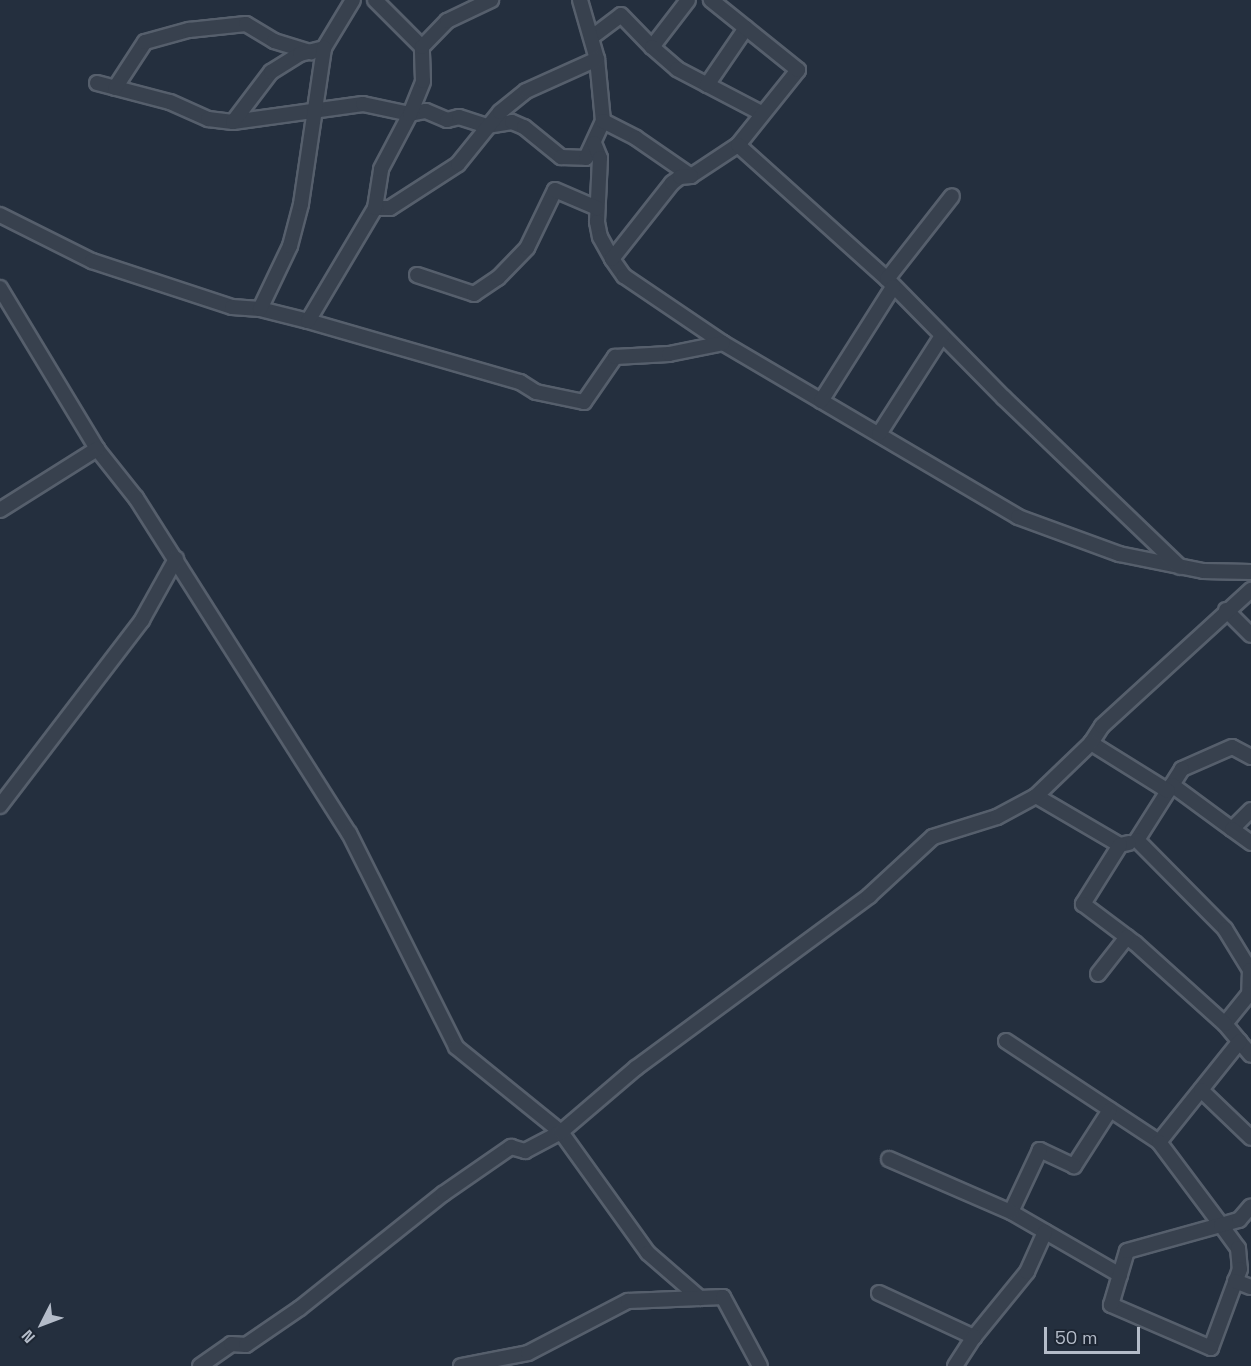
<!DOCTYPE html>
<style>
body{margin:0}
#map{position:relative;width:1251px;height:1366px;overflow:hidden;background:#242f3e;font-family:"Space Grotesk",sans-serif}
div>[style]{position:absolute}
.roads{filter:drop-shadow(2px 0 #565f6c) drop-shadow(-2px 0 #565f6c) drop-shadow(0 2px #565f6c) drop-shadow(0 -2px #565f6c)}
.minor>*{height:14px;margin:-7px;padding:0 7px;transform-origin:7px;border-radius:7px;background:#38414e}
span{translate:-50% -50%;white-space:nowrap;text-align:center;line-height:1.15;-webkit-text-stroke:4.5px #1d2633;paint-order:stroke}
.north{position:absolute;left:12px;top:1294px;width:60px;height:60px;-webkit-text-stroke:4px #1d2633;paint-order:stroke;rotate:228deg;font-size:16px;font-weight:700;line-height:24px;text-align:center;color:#b4bcc9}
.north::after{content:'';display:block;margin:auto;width:21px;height:27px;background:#b4bcc9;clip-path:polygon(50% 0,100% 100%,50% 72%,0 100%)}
.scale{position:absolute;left:1044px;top:1327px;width:96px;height:27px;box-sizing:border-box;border:3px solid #b4bcc9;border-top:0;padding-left:8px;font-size:18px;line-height:21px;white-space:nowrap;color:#b4bcc9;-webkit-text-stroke:4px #1d2633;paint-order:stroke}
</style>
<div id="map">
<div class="roads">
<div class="minor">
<i style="left:375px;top:0;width:66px;rotate:45deg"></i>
<i style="left:592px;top:37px;width:36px;rotate:-37deg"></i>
<i style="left:621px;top:15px;width:45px;rotate:45.9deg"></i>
<i style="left:652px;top:47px;width:59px;rotate:-52.5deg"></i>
<i style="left:652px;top:47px;width:33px;rotate:41deg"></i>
<i style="left:677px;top:69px;width:95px;rotate:27.6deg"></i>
<i style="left:97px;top:83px;width:75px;rotate:14.6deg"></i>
<i style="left:170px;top:102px;width:42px;rotate:24.1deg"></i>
<i style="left:208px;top:119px;width:25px;rotate:7deg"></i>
<i style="left:233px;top:122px;width:131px;rotate:-7.9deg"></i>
<i style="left:363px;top:104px;width:48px;rotate:12deg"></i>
<i style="left:410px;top:114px;width:16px;rotate:-11deg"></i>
<i style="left:426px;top:111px;width:23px;rotate:23deg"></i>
<i style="left:447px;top:120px;width:12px;rotate:-14deg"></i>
<i style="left:459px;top:117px;width:29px;rotate:18deg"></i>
<i style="left:487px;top:126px;width:25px;rotate:-9deg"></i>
<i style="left:512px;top:122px;width:13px;rotate:23deg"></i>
<i style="left:524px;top:127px;width:48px;rotate:39deg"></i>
<i style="left:561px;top:157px;width:25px;rotate:2deg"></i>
<i style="left:586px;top:158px;width:41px;rotate:-65.3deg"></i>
<i style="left:603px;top:121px;width:62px;rotate:-95.5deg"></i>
<i style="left:597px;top:59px;width:61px;rotate:-106.1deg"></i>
<i style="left:707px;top:85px;width:69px;rotate:-55.6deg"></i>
<i style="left:115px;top:88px;width:55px;rotate:-56.9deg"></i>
<i style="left:145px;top:42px;width:46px;rotate:-15.3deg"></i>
<i style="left:189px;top:30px;width:57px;rotate:-6deg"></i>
<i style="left:246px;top:24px;width:33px;rotate:31deg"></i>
<i style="left:274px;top:41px;width:39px;rotate:17deg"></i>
<i style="left:603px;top:121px;width:37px;rotate:27deg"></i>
<i style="left:636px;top:138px;width:67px;rotate:34.6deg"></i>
<i style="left:691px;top:176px;width:56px;rotate:-33.4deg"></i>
<i style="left:738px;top:145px;width:96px;rotate:-51.3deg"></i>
<i style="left:798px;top:70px;width:112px;rotate:-141.2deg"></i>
<i style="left:233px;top:122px;width:63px;rotate:-52.8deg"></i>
<i style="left:271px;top:72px;width:34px;rotate:-32deg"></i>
<i style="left:300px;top:54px;width:25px;rotate:-14deg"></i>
<i style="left:324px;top:48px;width:56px;rotate:-58.9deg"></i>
<i style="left:594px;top:143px;width:16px;rotate:68deg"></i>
<i style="left:600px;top:158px;width:64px;rotate:92.7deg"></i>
<i style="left:597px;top:222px;width:15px;rotate:79deg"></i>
<i style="left:600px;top:237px;width:25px;rotate:61deg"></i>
<i style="left:612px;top:259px;width:21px;rotate:55deg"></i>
<i style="left:624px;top:276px;width:120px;rotate:34.1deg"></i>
<i style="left:723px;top:343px;width:342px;rotate:30.5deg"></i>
<i style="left:1018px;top:517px;width:108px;rotate:20.1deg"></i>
<i style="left:1119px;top:554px;width:86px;rotate:11.4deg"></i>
<i style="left:1203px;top:571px;width:48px;rotate:1.2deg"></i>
<i style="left:738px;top:145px;width:200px;rotate:42deg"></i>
<i style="left:887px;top:279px;width:167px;rotate:45.5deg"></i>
<i style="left:1004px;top:398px;width:244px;rotate:43.8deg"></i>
<i style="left:375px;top:208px;width:15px"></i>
<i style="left:390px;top:208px;width:81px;rotate:-32.9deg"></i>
<i style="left:458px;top:164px;width:67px;rotate:-51.1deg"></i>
<i style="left:500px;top:112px;width:33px;rotate:-39deg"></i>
<i style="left:526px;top:91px;width:78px;rotate:-24.3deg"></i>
<i style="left:0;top:215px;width:103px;rotate:26.6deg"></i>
<i style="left:92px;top:261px;width:147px;rotate:18.2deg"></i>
<i style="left:232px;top:307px;width:28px;rotate:4deg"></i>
<i style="left:260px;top:309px;width:49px;rotate:14deg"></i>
<i style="left:308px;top:321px;width:221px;rotate:16.1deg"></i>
<i style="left:520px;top:382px;width:19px;rotate:32deg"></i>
<i style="left:536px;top:392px;width:49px;rotate:11.8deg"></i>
<i style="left:584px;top:402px;width:55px;rotate:-55.4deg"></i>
<i style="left:615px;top:357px;width:54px;rotate:-3.2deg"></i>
<i style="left:669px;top:354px;width:55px;rotate:-11.5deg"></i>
<i style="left:612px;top:259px;width:97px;rotate:-51.7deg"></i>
<i style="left:672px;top:183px;width:10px;rotate:-37deg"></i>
<i style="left:680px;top:177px;width:11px;rotate:-5deg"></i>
<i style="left:417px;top:275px;width:60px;rotate:18.4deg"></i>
<i style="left:474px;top:294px;width:29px;rotate:-34deg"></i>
<i style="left:498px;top:278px;width:42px;rotate:-46deg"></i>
<i style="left:527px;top:248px;width:64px;rotate:-64.2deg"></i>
<i style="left:555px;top:190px;width:46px;rotate:23.2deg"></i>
<i style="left:887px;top:279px;width:105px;rotate:-51.9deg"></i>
<i style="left:0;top:288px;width:188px;rotate:58.9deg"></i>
<i style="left:97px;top:449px;width:63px;rotate:51.5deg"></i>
<i style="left:136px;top:498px;width:397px;rotate:57.6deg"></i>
<i style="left:349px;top:833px;width:239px;rotate:63.4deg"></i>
<i style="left:456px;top:1047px;width:135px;rotate:39deg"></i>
<i style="left:561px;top:1132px;width:149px;rotate:54.3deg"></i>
<i style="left:648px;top:1253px;width:69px;rotate:40.9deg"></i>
<i style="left:260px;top:309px;width:70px;rotate:-64.5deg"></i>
<i style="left:290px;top:246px;width:43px;rotate:-75.3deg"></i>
<i style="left:301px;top:204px;width:158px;rotate:-81.6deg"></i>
<i style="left:308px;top:321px;width:131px;rotate:-59.3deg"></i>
<i style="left:375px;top:208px;width:39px;rotate:-81deg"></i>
<i style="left:381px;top:169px;width:62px;rotate:-62.2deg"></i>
<i style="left:410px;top:114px;width:35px;rotate:-68deg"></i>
<i style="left:423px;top:81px;width:34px;rotate:-92deg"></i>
<i style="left:422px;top:47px;width:36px;rotate:-46deg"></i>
<i style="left:447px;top:21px;width:49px;rotate:-25.5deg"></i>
<i style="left:821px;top:401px;width:135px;rotate:-57.7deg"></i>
<i style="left:879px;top:434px;width:117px;rotate:-57.3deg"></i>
<i style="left:0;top:510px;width:115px;rotate:-32.2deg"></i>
<i style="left:1226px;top:610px;width:35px;rotate:45deg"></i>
<i style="left:1251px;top:757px;width:21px;rotate:-152deg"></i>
<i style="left:1232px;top:747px;width:55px;rotate:156.3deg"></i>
<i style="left:1182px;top:769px;width:84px;rotate:122.4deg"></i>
<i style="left:1137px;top:840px;width:125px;rotate:45.3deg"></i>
<i style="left:1225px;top:929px;width:48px;rotate:58.6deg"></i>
<i style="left:1250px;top:970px;width:24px;rotate:92deg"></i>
<i style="left:1249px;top:994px;width:38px;rotate:129deg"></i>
<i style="left:1225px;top:1024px;width:40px;rotate:50deg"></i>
<i style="left:1172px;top:785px;width:74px;rotate:36.3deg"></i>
<i style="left:1232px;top:829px;width:27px;rotate:-45deg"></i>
<i style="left:1168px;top:791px;width:91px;rotate:-148.1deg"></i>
<i style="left:1091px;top:743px;width:20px;rotate:-57deg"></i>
<i style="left:1102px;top:726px;width:202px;rotate:-42.4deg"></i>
<i style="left:1036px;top:796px;width:97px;rotate:30.3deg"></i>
<i style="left:1120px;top:845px;width:9px;rotate:-13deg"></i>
<i style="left:0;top:806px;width:234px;rotate:-52.6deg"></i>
<i style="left:142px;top:620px;width:70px;rotate:-60.9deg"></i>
<i style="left:1232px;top:829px;width:24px;rotate:36deg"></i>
<i style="left:1120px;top:845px;width:70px;rotate:122.1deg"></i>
<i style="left:1083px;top:904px;width:65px;rotate:36.9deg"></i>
<i style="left:1135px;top:943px;width:121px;rotate:42deg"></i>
<i style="left:1098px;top:974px;width:47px;rotate:-51.9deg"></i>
<i style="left:1006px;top:1041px;width:183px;rotate:33.4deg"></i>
<i style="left:1159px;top:1142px;width:129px;rotate:-51.3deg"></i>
<i style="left:1201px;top:1090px;width:69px;rotate:43.8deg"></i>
<i style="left:1110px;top:1110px;width:67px;rotate:122.7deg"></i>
<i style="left:1074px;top:1166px;width:38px;rotate:-155deg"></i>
<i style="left:1040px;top:1150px;width:68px;rotate:115.1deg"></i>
<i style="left:1011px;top:1212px;width:126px;rotate:30deg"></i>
<i style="left:1159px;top:1142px;width:104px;rotate:53.2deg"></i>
<i style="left:1221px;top:1225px;width:29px;rotate:54deg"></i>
<i style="left:1238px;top:1248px;width:21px;rotate:85deg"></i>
<i style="left:1240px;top:1269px;width:84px;rotate:110.2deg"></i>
<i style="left:1211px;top:1348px;width:109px;rotate:-156.7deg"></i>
<i style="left:1111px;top:1305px;width:56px;rotate:-73.5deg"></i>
<i style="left:1127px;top:1251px;width:98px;rotate:-15.5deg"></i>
<i style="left:1221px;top:1225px;width:19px;rotate:-16deg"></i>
<i style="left:1239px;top:1220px;width:18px;rotate:-49deg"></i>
<i style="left:889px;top:1159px;width:133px;rotate:23.5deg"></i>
<i style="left:1235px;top:1281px;width:17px;rotate:21deg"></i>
<i style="left:879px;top:1293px;width:105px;rotate:24.9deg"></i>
<i style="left:974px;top:1337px;width:84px;rotate:-50.8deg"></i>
<i style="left:1027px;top:1272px;width:44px;rotate:-65.8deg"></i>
<i style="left:200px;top:1366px;width:38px;rotate:-35deg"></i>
<i style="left:231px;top:1344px;width:15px;rotate:4deg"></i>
<i style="left:246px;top:1345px;width:65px;rotate:-34.4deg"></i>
<i style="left:300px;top:1308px;width:183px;rotate:-38.6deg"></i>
<i style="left:443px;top:1194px;width:83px;rotate:-34.7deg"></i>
<i style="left:511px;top:1147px;width:15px;rotate:16deg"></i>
<i style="left:525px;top:1151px;width:41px;rotate:-27.8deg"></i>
<i style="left:561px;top:1132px;width:99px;rotate:-40.5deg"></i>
<i style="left:636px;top:1068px;width:290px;rotate:-36.4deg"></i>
<i style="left:869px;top:896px;width:87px;rotate:-42.7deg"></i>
<i style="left:933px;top:837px;width:67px;rotate:-17.4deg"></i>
<i style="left:997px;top:817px;width:44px;rotate:-28.3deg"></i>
<i style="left:1036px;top:796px;width:76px;rotate:-43.9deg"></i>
<i style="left:461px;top:1366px;width:68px;rotate:-11deg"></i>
<i style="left:528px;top:1353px;width:113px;rotate:-27.5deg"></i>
<i style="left:628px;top:1301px;width:95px;rotate:-2.4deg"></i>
<i style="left:723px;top:1297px;width:78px;rotate:61.8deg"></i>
<i style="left:955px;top:1366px;width:35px;rotate:-57deg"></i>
</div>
</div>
<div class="north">N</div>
<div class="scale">50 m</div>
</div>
